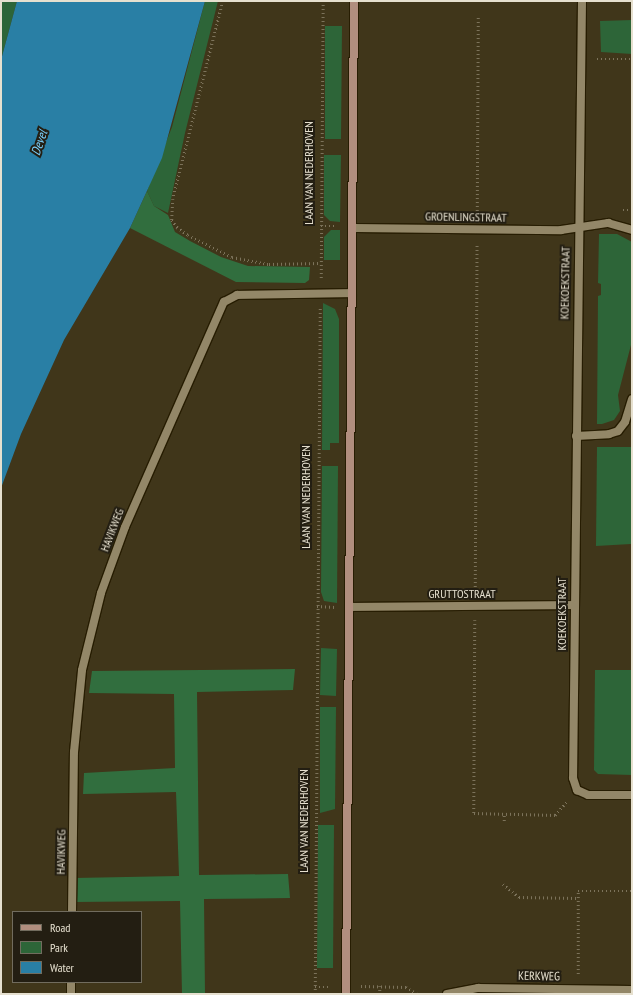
<!DOCTYPE html>
<style>
body{margin:0}
#map{position:relative;width:633px;height:995px;overflow:hidden;background:#40361a;font-family:"PT Sans Narrow",sans-serif}
div>[style]{position:absolute}
.green>*{inset:0;background:#2d6538}
.forest>*{inset:0;background:#316e3e}
.water>*{inset:0;background:#297fa5}
.path>*{height:2.5px;margin-top:-1.25px;transform-origin:0;background:repeating-linear-gradient(90deg,#7c735b 0 1px,transparent 0 4px)}
.roads{filter:drop-shadow(1px 0 #271d02) drop-shadow(-1px 0 #271d02) drop-shadow(0 1px #271d02) drop-shadow(0 -1px #271d02)}
.street>*{height:8px;margin:-4px;padding:0 4px;transform-origin:4px;border-radius:4px;background:#938768}
.secondary>*{height:8px;margin:-4px;padding:0 4px;transform-origin:4px;border-radius:4px;background:#b18e7e}
span{translate:-50% -50%;white-space:nowrap;text-align:center;line-height:1.15;-webkit-text-stroke:4px #231e12;paint-order:stroke}
.street-label{font-size:12px;color:#e6e0cf}
.water-label{font-size:13px;color:#7ad0fb;font-style:italic}
.frame{position:absolute;inset:0;border:2px solid #e6e0cf;pointer-events:none}
.legend{position:absolute;left:12px;top:911px;width:130px;height:72px;box-sizing:border-box;background:#231e12;border:1px solid #716c5e;margin:0;padding:5px 7px;list-style:none;font-size:12px;color:#e6e0cf}
.legend li{display:flex;align-items:center;gap:8px;height:20px}
.legend b{width:20px;border:1px solid #716c5e}
</style>
<div id="map">
<div class="green">
<i style="clip-path:polygon(1px 1px,17px 1px,1px 60px)"></i>
<i style="clip-path:polygon(205px 1px,218px 1px,185px 133px,168px 213px,154px 206px,147px 191px,172px 127px)"></i>
<i style="clip-path:polygon(632px 20px,632px 54px,601px 52px,600px 21px)"></i>
<i style="clip-path:polygon(325px 26px,342px 26px,341px 139px,325px 139px)"></i>
<i style="clip-path:polygon(324px 155px,341px 155px,340px 222px,330px 221px,324px 215px)"></i>
<i style="clip-path:polygon(331px 230px,340px 230px,340px 260px,324px 260px,324px 237px)"></i>
<i style="clip-path:polygon(599px 234px,617px 234px,632px 242px,632px 341px,618px 395px,620px 411px,614px 420px,602px 424px,597px 424px,598px 296px,601px 295px,601px 284px,598px 283px)"></i>
<i style="clip-path:polygon(323px 303px,335px 309px,339px 319px,339px 443px,330px 443px,330px 450px,322px 450px)"></i>
<i style="clip-path:polygon(597px 447px,632px 447px,631px 544px,596px 546px)"></i>
<i style="clip-path:polygon(322px 466px,338px 466px,337px 603px,324px 601px,321px 592px)"></i>
<i style="clip-path:polygon(321px 648px,337px 649px,336px 696px,320px 695px)"></i>
<i style="clip-path:polygon(595px 670px,632px 670px,632px 775px,598px 774px,594px 770px)"></i>
<i style="clip-path:polygon(320px 707px,336px 707px,335px 809px,320px 813px)"></i>
<i style="clip-path:polygon(318px 825px,334px 825px,333px 968px,317px 968px)"></i>
</div>
<div class="forest">
<i style="clip-path:polygon(147px 191px,154px 206px,168px 215px,175px 232px,190px 241px,221px 257px,248px 266px,310px 267px,309px 280px,305px 283px,236px 282px,130px 228px)"></i>
<i style="clip-path:polygon(295px 669px,293px 690px,197px 692px,199px 875px,288px 874px,290px 898px,204px 899px,205px 994px,182px 994px,180px 901px,74px 902px,74px 878px,179px 876px,176px 792px,83px 794px,84px 773px,175px 768px,174px 694px,89px 693px,92px 671px)"></i>
</div>
<div class="water">
<i style="clip-path:polygon(17px 1px,205px 1px,162px 158px,130px 228px,64px 340px,21px 434px,1px 488px,1px 60px)"></i>
</div>
<div class="path">
<i style="left:223px;top:1px;width:204px;rotate:104.2deg"></i>
<i style="left:173px;top:199px;width:21px;rotate:93deg"></i>
<i style="left:172px;top:220px;width:9px;rotate:54deg"></i>
<i style="left:177px;top:227px;width:14px;rotate:36deg"></i>
<i style="left:188px;top:235px;width:49px;rotate:26.6deg"></i>
<i style="left:232px;top:257px;width:38px;rotate:11deg"></i>
<i style="left:269px;top:264px;width:52px;rotate:-1.1deg"></i>
<i style="left:597px;top:59px;width:35px"></i>
<i style="left:623px;top:210px;width:9px"></i>
<i style="left:477px;top:215px;width:199px;rotate:-89.7deg"></i>
<i style="left:321px;top:226px;width:16px"></i>
<i style="left:321px;top:278px;width:277px;rotate:-89.6deg"></i>
<i style="left:475px;top:591px;width:347px;rotate:-89.7deg"></i>
<i style="left:317px;top:606px;width:18px;rotate:3deg"></i>
<i style="left:475px;top:620px;width:193px;rotate:90.3deg"></i>
<i style="left:474px;top:813px;width:81px;rotate:1.4deg"></i>
<i style="left:555px;top:815px;width:18px;rotate:-49deg"></i>
<i style="left:504px;top:821px;width:7px;rotate:-90deg"></i>
<i style="left:503px;top:884px;width:21px;rotate:39deg"></i>
<i style="left:519px;top:897px;width:59px;rotate:1deg"></i>
<i style="left:578px;top:974px;width:83px;rotate:-90deg"></i>
<i style="left:578px;top:891px;width:54px"></i>
<i style="left:361px;top:986px;width:45px;rotate:1.3deg"></i>
<i style="left:406px;top:987px;width:13px;rotate:32deg"></i>
<i style="left:380px;top:986px;width:8px;rotate:90deg"></i>
<i style="left:315px;top:987px;width:16px"></i>
<i style="left:315px;top:994px;width:687px;rotate:-89.58deg"></i>
</div>
<div class="roads">
<div class="street">
<i style="left:582px;top:1px;width:777px;rotate:90.66deg"></i>
<i style="left:573px;top:778px;width:13px;rotate:72deg"></i>
<i style="left:577px;top:790px;width:12px;rotate:24deg"></i>
<i style="left:588px;top:795px;width:44px"></i>
<i style="left:354px;top:228px;width:207px;rotate:0.6deg"></i>
<i style="left:561px;top:230px;width:48px;rotate:-8.5deg"></i>
<i style="left:608px;top:223px;width:25px;rotate:16deg"></i>
<i style="left:576px;top:436px;width:33px;rotate:-3deg"></i>
<i style="left:609px;top:434px;width:9px;rotate:-18deg"></i>
<i style="left:618px;top:431px;width:11px;rotate:-52deg"></i>
<i style="left:625px;top:422px;width:24px;rotate:-73deg"></i>
<i style="left:350px;top:607px;width:224px;rotate:-0.5deg"></i>
<i style="left:72px;top:912px;width:160px;rotate:-89.3deg"></i>
<i style="left:74px;top:752px;width:82px;rotate:-84.4deg"></i>
<i style="left:82px;top:670px;width:79px;rotate:-76.1deg"></i>
<i style="left:101px;top:593px;width:70px;rotate:-70deg"></i>
<i style="left:125px;top:527px;width:246px;rotate:-66.3deg"></i>
<i style="left:224px;top:302px;width:15px;rotate:-28deg"></i>
<i style="left:237px;top:295px;width:115px;rotate:-1deg"></i>
<i style="left:71px;top:994px;width:12px;rotate:-90deg"></i>
<i style="left:447px;top:994px;width:32px;rotate:-11deg"></i>
<i style="left:478px;top:988px;width:154px;rotate:0.7deg"></i>
</div>
<div class="secondary">
<i style="left:346px;top:994px;width:993px;rotate:-89.54deg"></i>
</div>
</div>
<div class="street-label">
<span style="left:309px;top:173px;rotate:-90deg">LAAN VAN NEDERHOVEN</span>
<span style="left:466px;top:217px;rotate:1deg">GROENLINGSTRAAT</span>
<span style="left:565px;top:283px;rotate:-89deg">KOEKOEKSTRAAT</span>
<span style="left:306px;top:497px;rotate:-90deg">LAAN VAN NEDERHOVEN</span>
<span style="left:112px;top:530px;rotate:-69deg">HAVIKWEG</span>
<span style="left:462px;top:594px">GRUTTOSTRAAT</span>
<span style="left:562px;top:614px;rotate:-90deg">KOEKOEKSTRAAT</span>
<span style="left:304px;top:821px;rotate:-90deg">LAAN VAN NEDERHOVEN</span>
<span style="left:61px;top:852px;rotate:-89deg">HAVIKWEG</span>
<span style="left:539px;top:976px;rotate:1deg">KERKWEG</span>
</div>
<div class="water-label">
<span style="left:40px;top:143px;rotate:-71deg">Devel</span>
</div>
<div class="frame"></div>
<ul class="legend">
<li><b style="height:5px;background:#b18e7e"></b>Road</li>
<li><b style="height:11px;background:#2d6538"></b>Park</li>
<li><b style="height:11px;background:#297fa5"></b>Water</li>
</ul>
</div>
